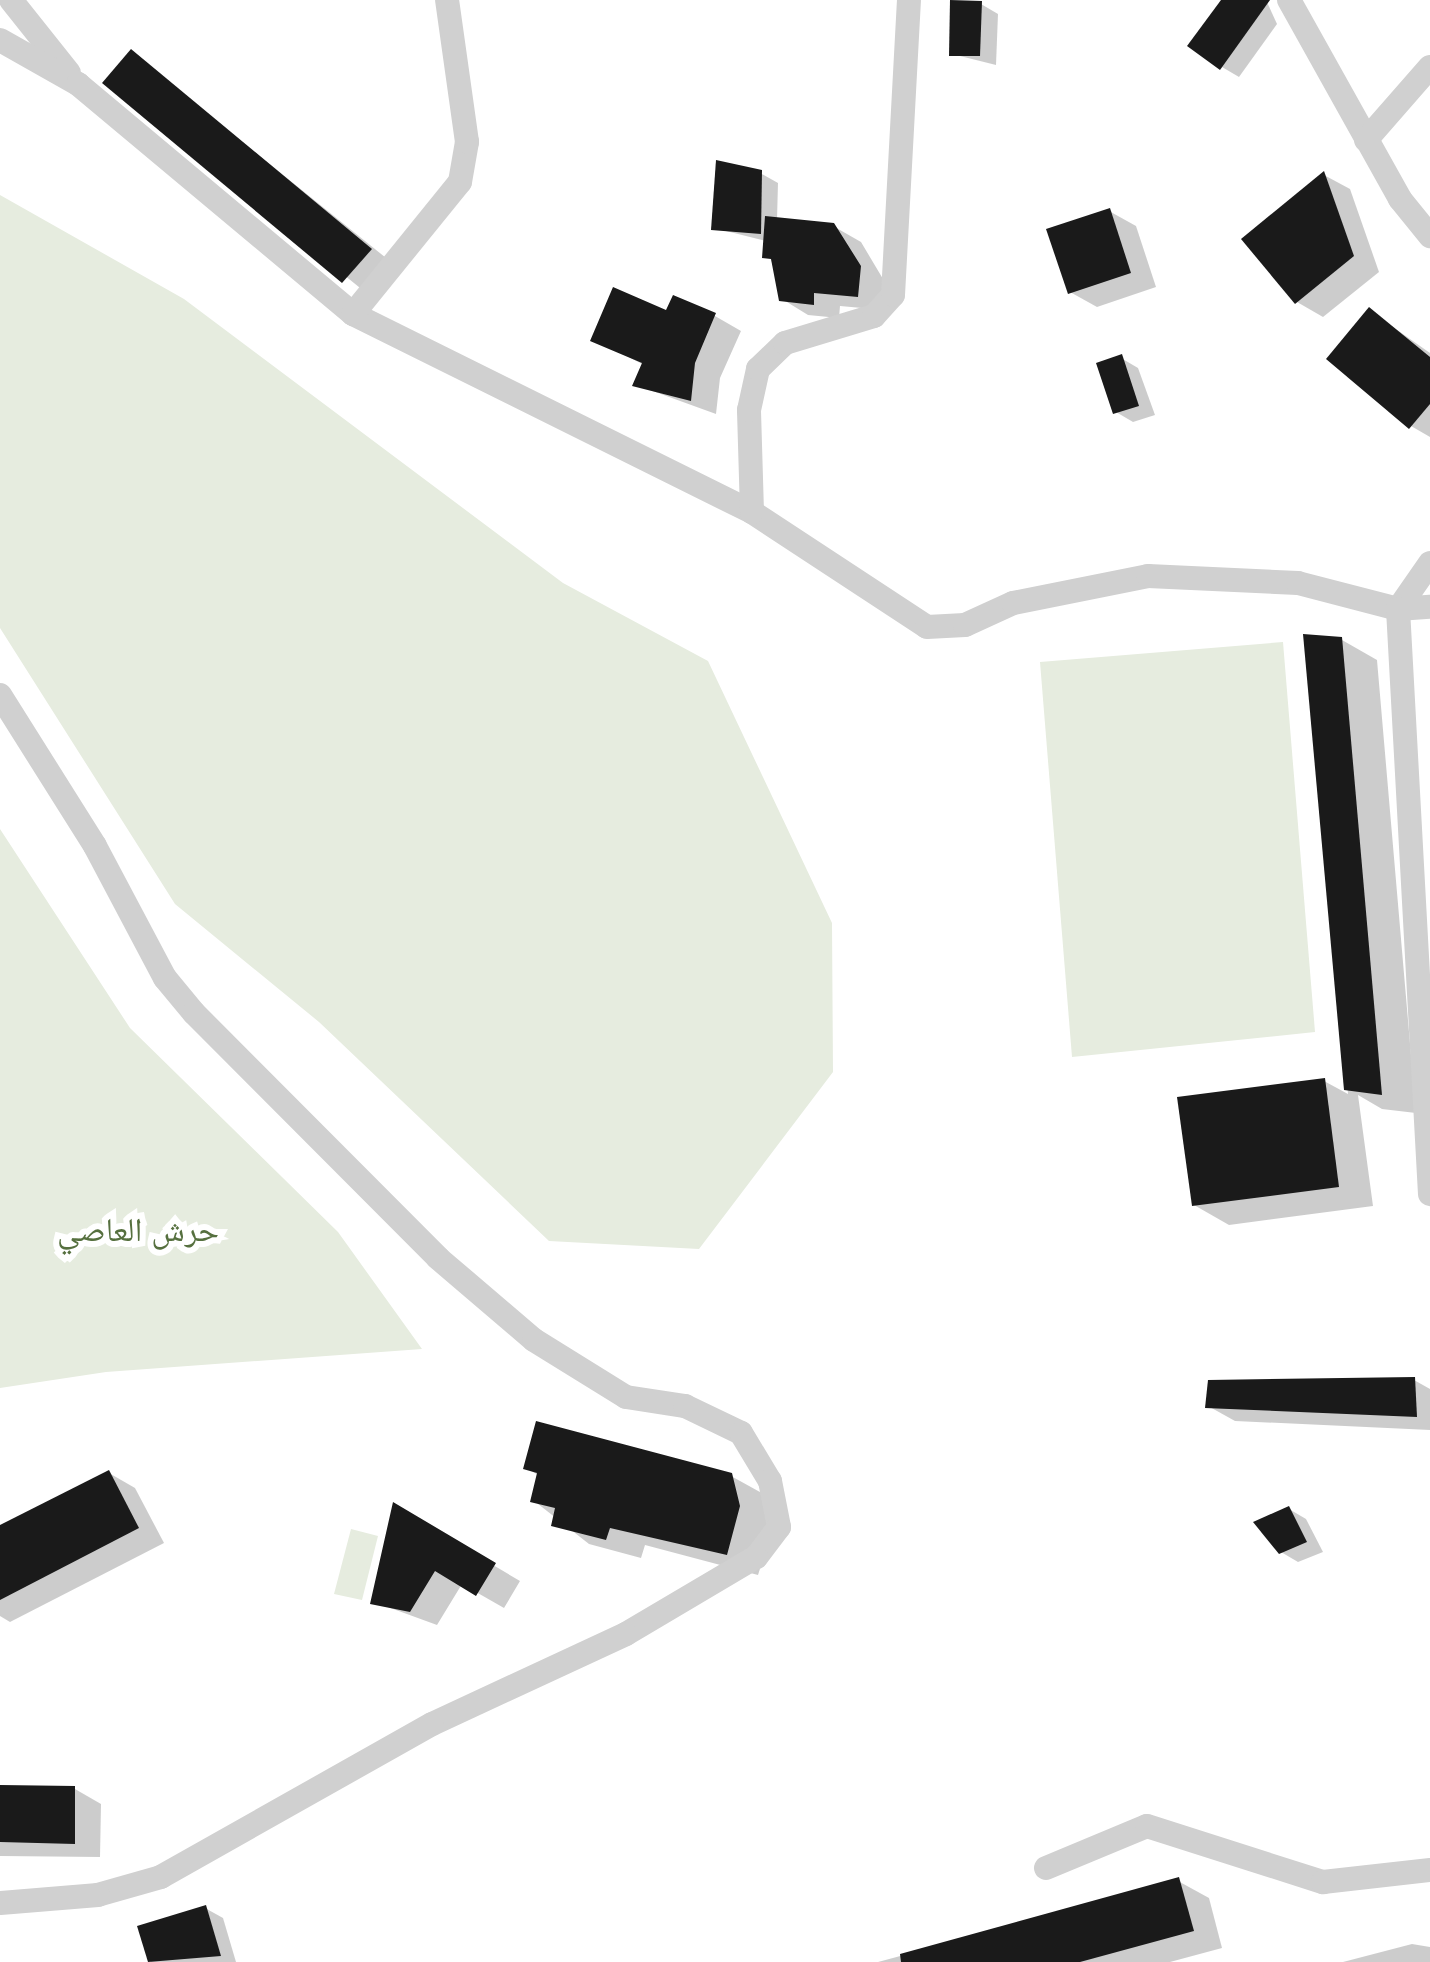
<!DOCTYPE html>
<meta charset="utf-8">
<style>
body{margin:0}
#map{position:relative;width:1430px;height:1962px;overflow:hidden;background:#fff;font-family:Poppins,"Noto Naskh Arabic",sans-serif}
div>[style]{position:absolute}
.green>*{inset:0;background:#e6ecdf}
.shadow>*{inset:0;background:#0003}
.building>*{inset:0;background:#1a1a1a}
.minor>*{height:24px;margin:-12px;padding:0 12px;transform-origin:12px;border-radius:12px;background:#d0d0d0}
span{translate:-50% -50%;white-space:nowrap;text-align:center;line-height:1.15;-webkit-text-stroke:12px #fff;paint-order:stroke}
.park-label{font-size:33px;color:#56703f}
</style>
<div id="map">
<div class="green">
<i style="clip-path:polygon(0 195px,184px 299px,563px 583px,708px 661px,832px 923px,833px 1072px,699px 1249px,549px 1241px,319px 1022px,175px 904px,0 628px)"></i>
<i style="clip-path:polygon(1283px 642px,1315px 1032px,1072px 1057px,1040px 662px)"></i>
<i style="clip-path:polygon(0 829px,130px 1028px,338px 1232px,422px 1349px,106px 1372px,0 1388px)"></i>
<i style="clip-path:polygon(351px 1529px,378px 1536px,362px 1600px,334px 1594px)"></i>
</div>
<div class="shadow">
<i style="clip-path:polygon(1227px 0,1266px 0,1277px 24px,1239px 77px,1222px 67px)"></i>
<i style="clip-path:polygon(981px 4px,998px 14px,996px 65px,952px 54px)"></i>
<i style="clip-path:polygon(132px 53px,396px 266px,370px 296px,107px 83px)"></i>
<i style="clip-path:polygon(760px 173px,778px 183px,777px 220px,833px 226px,861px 242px,886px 284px,884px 310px,840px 306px,839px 318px,808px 315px,782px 299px,766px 241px,714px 228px)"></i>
<i style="clip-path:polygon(1324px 175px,1350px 189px,1379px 272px,1323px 317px,1297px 302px)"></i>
<i style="clip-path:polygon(1109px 211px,1136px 226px,1156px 287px,1097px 307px,1070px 292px)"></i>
<i style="clip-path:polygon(1370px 311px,1430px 353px,1430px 437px,1411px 426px)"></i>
<i style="clip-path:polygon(667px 314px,715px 316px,741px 331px,720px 378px,716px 414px,636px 385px,644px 365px,594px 339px)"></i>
<i style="clip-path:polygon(1121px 358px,1138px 368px,1155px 415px,1133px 422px,1116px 412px)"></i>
<i style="clip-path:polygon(1307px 637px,1342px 640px,1377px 660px,1416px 1113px,1382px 1109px,1358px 1095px,1373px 1206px,1229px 1225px,1194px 1205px,1324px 1081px,1348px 1094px)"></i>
<i style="clip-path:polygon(1414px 1380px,1430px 1389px,1430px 1430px,1235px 1421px,1208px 1406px)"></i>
<i style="clip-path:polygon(526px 1468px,731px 1476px,767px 1496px,773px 1528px,758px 1575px,645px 1545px,641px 1558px,589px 1544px,533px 1500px,540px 1476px)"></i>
<i style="clip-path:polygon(109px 1473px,135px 1488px,164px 1543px,10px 1622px,0 1616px,0 1529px)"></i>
<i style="clip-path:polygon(395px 1507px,520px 1581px,504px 1608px,462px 1584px,437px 1625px,374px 1602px)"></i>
<i style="clip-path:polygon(1289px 1509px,1306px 1519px,1323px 1552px,1298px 1562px,1281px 1552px)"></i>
<i style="clip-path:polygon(0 1788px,75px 1789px,101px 1804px,100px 1857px,0 1856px)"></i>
<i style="clip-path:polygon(1178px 1881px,1209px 1898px,1222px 1948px,1170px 1962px,878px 1962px)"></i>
<i style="clip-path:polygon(205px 1908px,223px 1918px,236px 1962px,151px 1962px,141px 1928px)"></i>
<i style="clip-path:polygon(1412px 1944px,1430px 1947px,1430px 1962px,1343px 1962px)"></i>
</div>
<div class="building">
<i style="clip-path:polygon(950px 0,982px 1px,980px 56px,949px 56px)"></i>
<i style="clip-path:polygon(1221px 0,1270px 0,1220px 70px,1187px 46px)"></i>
<i style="clip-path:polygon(131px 49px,372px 249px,342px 283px,102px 83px)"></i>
<i style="clip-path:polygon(716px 160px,762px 170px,761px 234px,711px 230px)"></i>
<i style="clip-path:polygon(1324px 171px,1354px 256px,1295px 304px,1241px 239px)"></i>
<i style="clip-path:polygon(1110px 208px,1131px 273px,1068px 294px,1046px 229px)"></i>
<i style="clip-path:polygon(765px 216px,834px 223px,861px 266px,858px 297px,814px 293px,814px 305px,779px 301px,771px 259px,762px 258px)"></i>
<i style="clip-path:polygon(613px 287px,666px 310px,673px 295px,716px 313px,695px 363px,691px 401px,632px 386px,642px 363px,590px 341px)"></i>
<i style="clip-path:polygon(1369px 307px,1430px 357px,1430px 404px,1409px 429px,1326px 359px)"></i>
<i style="clip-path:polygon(1122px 354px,1139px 406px,1113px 414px,1096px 363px)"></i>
<i style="clip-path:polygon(1303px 634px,1342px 637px,1382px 1095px,1344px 1090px)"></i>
<i style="clip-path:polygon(1325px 1078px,1339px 1187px,1192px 1206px,1177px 1097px)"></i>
<i style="clip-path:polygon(1415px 1377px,1417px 1417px,1205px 1408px,1208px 1380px)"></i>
<i style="clip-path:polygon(536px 1421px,732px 1473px,740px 1506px,727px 1555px,610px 1528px,606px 1540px,551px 1526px,555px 1508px,530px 1502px,537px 1473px,523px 1469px)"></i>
<i style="clip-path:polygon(109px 1470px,139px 1528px,0 1600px,0 1525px)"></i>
<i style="clip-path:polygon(393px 1502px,496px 1563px,476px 1596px,435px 1571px,410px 1612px,370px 1604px)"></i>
<i style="clip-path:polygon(1289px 1506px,1307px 1542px,1279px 1554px,1253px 1522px)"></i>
<i style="clip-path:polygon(0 1785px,75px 1786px,75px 1844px,0 1842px)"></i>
<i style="clip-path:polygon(1179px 1877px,1194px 1931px,1080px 1962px,901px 1962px,900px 1954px)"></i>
<i style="clip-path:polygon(206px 1905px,221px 1956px,148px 1962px,137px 1926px)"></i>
</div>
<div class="minor">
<i style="left:11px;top:0;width:93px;rotate:51.5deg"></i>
<i style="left:1289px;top:0;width:228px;rotate:60.8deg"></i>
<i style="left:1400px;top:199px;width:48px;rotate:51deg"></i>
<i style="left:0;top:40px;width:90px;rotate:29.4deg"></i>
<i style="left:78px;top:84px;width:359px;rotate:39.9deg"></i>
<i style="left:353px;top:314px;width:445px;rotate:26.4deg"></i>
<i style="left:752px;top:512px;width:209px;rotate:33.3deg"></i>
<i style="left:927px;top:627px;width:38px;rotate:-3deg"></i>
<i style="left:965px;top:625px;width:53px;rotate:-24.6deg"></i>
<i style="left:1013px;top:603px;width:138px;rotate:-11.3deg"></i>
<i style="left:1148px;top:576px;width:150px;rotate:2.7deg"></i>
<i style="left:1298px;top:583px;width:103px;rotate:14.6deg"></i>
<i style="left:1398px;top:609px;width:32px;rotate:-4deg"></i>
<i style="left:1366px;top:140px;width:97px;rotate:-48.8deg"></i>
<i style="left:353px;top:314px;width:170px;rotate:-51deg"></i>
<i style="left:460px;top:182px;width:41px;rotate:-80.1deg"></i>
<i style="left:467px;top:142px;width:143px;rotate:-98deg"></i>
<i style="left:752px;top:512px;width:102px;rotate:-91.7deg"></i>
<i style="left:749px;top:410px;width:42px;rotate:-77.6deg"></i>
<i style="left:758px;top:369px;width:37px;rotate:-44deg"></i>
<i style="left:785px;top:343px;width:93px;rotate:-16.9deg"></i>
<i style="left:874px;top:316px;width:28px;rotate:-48deg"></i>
<i style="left:893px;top:295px;width:295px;rotate:-86.9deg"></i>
<i style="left:1430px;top:563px;width:56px;rotate:124.8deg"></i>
<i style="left:1398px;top:609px;width:586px;rotate:86.87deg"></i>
<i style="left:0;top:695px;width:178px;rotate:57.8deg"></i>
<i style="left:95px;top:846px;width:149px;rotate:62.1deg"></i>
<i style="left:165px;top:978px;width:45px;rotate:50.4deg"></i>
<i style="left:194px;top:1013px;width:346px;rotate:45.1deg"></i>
<i style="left:438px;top:1258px;width:126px;rotate:40.5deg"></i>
<i style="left:534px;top:1340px;width:108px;rotate:31.8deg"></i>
<i style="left:626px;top:1397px;width:60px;rotate:8.7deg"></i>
<i style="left:685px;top:1406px;width:62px;rotate:25.7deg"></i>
<i style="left:741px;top:1433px;width:56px;rotate:58.9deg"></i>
<i style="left:770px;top:1481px;width:47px;rotate:78.9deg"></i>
<i style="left:779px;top:1527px;width:38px;rotate:127deg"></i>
<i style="left:756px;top:1557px;width:151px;rotate:149.4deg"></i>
<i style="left:626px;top:1634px;width:214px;rotate:155.1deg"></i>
<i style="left:432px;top:1724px;width:311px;rotate:150.6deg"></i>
<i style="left:161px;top:1877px;width:66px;rotate:164.1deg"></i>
<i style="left:98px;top:1895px;width:98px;rotate:175.3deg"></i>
<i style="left:1046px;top:1868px;width:109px;rotate:-22.6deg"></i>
<i style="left:1147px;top:1826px;width:185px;rotate:17.7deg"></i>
<i style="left:1323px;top:1882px;width:108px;rotate:-6.4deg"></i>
</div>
<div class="park-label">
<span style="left:138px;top:1230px">حرش العاصي</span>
</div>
</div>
